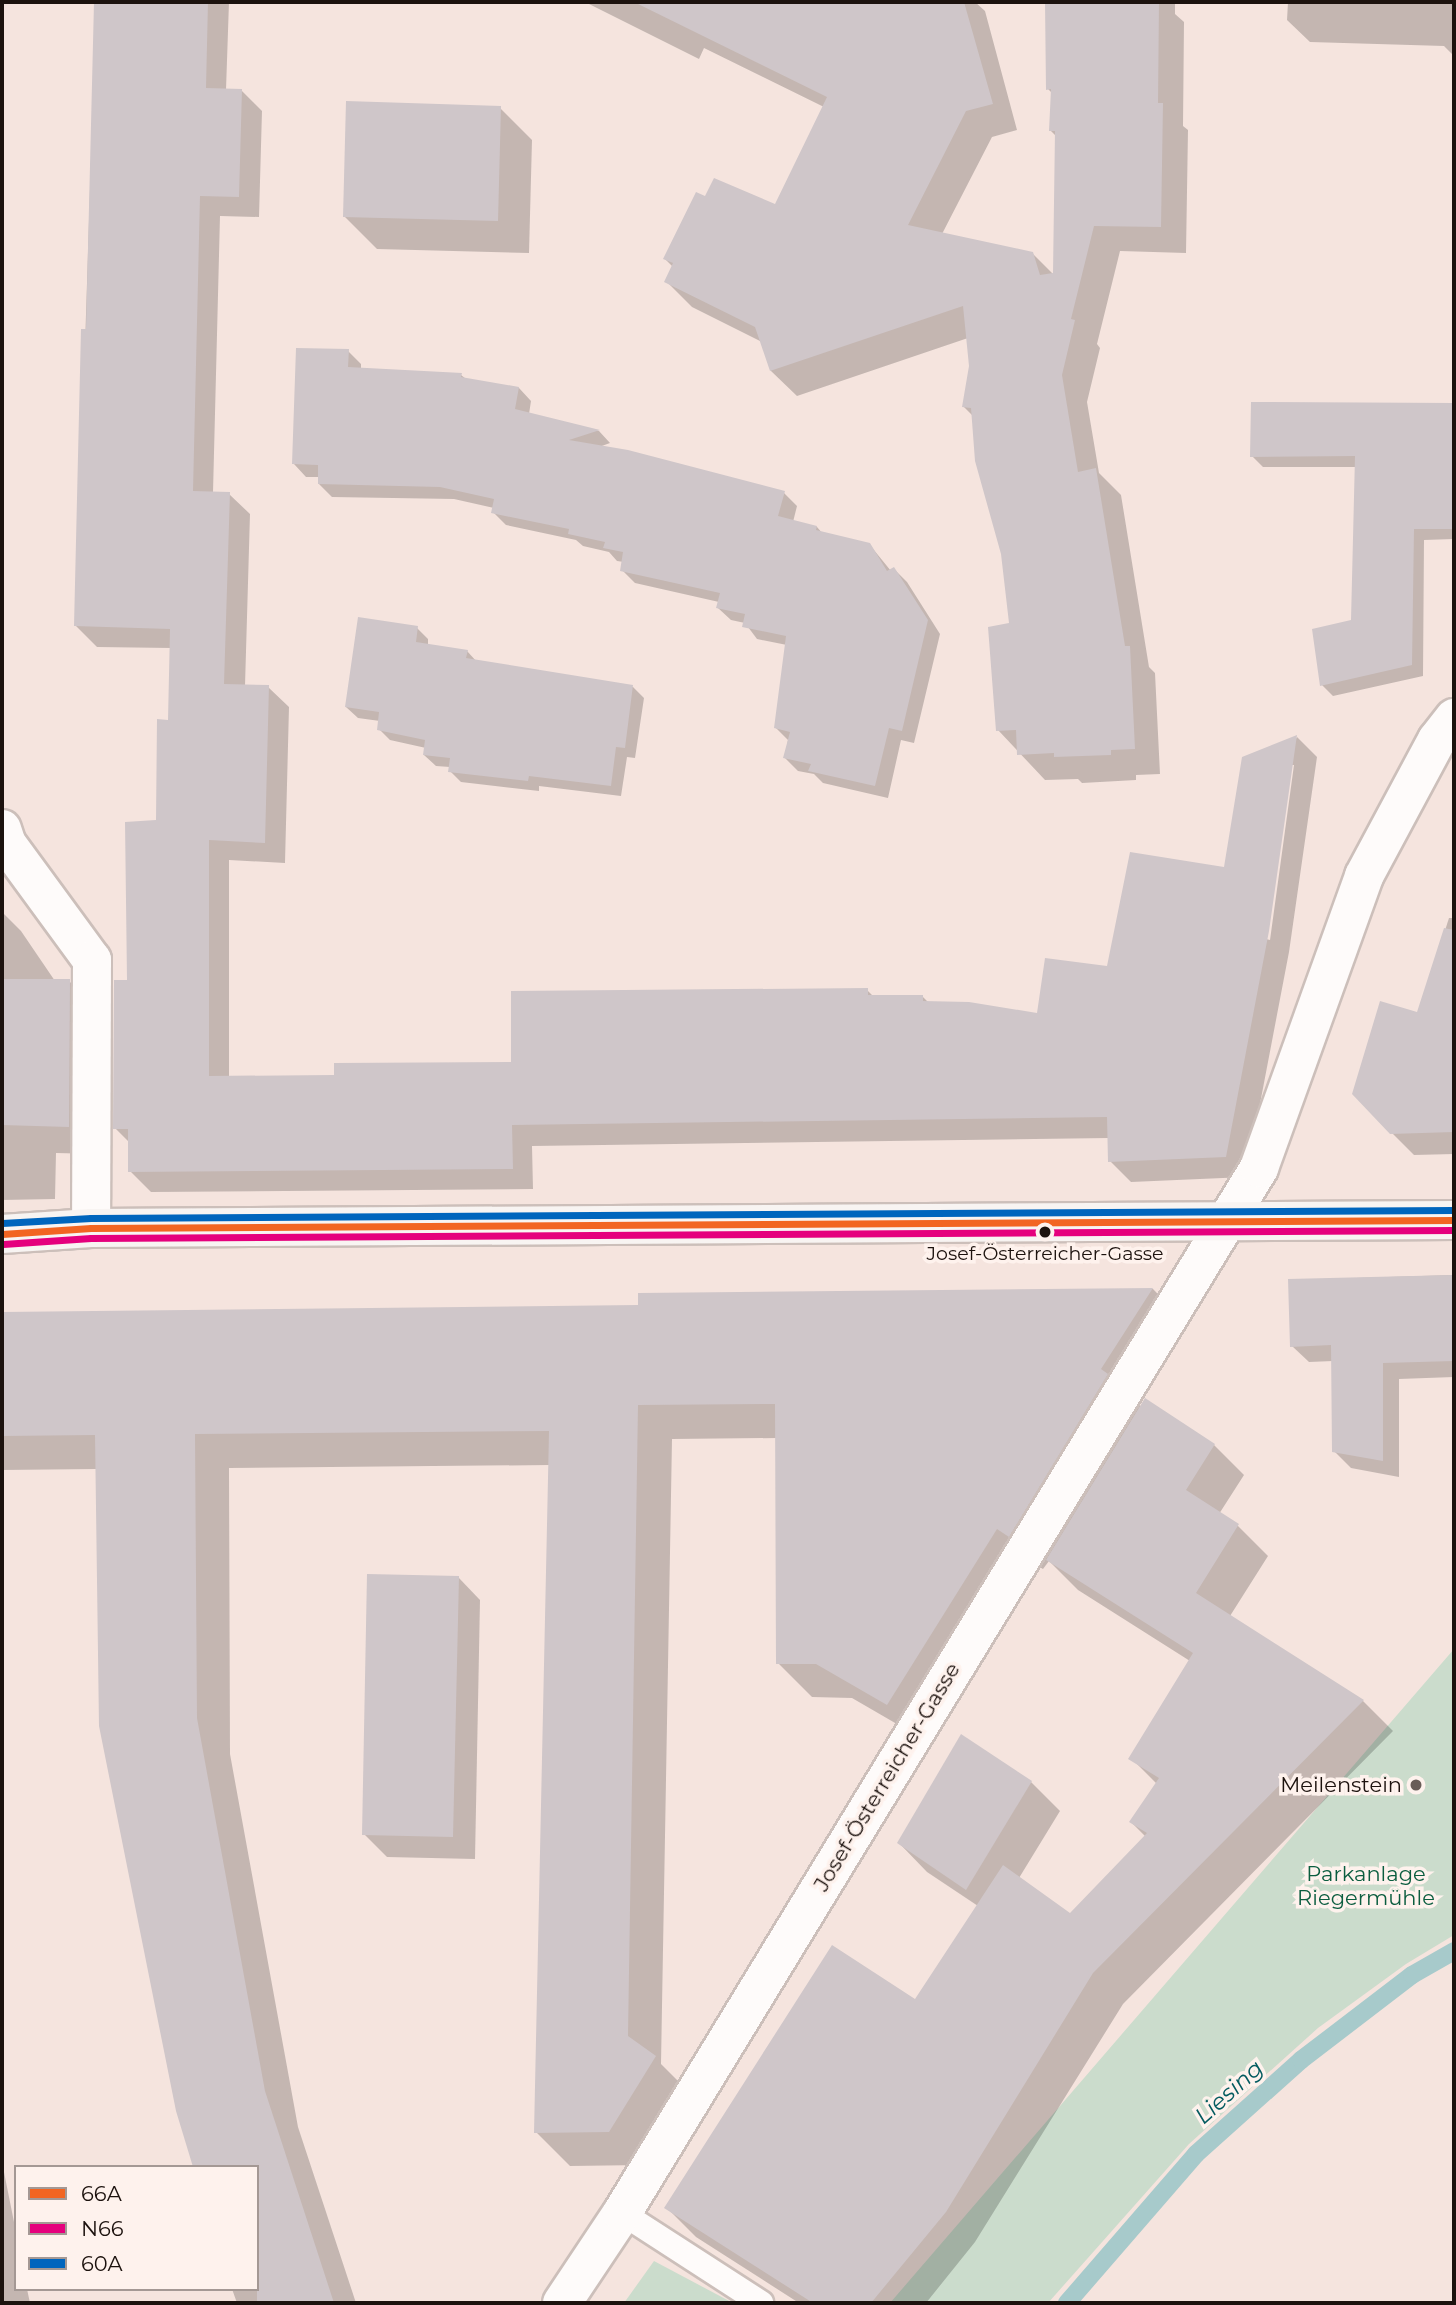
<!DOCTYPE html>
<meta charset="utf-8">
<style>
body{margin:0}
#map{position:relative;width:1456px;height:2305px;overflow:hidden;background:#f5e4de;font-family:Montserrat,sans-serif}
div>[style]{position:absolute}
.green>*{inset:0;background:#cbdccc}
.shadow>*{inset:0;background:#0003}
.stream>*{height:18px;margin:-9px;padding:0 9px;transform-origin:9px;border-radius:9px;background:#a7cacb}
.building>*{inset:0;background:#cfc6c9}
.roads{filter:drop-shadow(2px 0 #ccbfba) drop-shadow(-2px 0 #ccbfba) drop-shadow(0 2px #ccbfba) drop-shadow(0 -2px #ccbfba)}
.lane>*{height:24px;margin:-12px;padding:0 12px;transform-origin:12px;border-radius:12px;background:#fefbfa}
.street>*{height:38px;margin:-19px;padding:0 19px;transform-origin:19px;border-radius:19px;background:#fefbfa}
.secondary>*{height:38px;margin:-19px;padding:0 19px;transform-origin:19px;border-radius:19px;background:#f8f4f2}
.bus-1>*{height:7px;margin:-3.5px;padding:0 3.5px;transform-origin:3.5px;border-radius:3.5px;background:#f26522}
.bus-2>*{height:7px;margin:-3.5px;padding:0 3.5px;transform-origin:3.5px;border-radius:3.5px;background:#e5007d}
.bus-3>*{height:7px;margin:-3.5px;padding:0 3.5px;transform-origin:3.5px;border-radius:3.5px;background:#0065bd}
.dots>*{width:19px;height:19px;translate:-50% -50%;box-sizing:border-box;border:4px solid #fef2ed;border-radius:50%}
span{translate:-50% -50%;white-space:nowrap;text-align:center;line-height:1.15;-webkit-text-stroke:7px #fef2ed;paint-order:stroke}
.bus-label{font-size:19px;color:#1c120e}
.street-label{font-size:21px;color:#1c120e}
.poi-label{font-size:21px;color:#1c120e}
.right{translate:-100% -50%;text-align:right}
.park-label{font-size:21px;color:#0b5d3f}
.water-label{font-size:23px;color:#045b60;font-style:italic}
.frame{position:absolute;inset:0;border:4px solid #1c120e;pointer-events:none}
.legend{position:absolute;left:14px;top:2165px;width:245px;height:126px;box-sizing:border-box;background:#fef2ed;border:2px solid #a49894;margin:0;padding:9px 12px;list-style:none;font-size:21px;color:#1c120e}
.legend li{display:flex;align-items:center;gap:14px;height:35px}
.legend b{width:35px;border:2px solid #a49894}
</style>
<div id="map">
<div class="green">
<i style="clip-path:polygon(1454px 1649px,1454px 1935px,1406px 1964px,1318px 2028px,1189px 2144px,1048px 2303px,890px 2303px)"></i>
<i style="clip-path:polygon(654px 2261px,733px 2303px,624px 2303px)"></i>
</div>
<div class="shadow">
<i style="clip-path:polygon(evenodd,96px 2px,229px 2px,226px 90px,241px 90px,262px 111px,259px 217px,220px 216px,213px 493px,229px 494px,250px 514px,245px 686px,268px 687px,289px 707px,285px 863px,229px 860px,229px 1078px,336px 1076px,513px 1064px,867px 990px,874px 997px,922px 996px,929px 1003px,1038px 1015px,1108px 968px,1225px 869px,1297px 737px,1317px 757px,1289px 952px,1246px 1177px,1131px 1182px,1110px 1161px,1109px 1138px,532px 1146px,533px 1189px,151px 1192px,130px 1171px,130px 1143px,115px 1128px,128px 982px,157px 821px,170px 722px,171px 648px,97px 647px,76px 626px,96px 2px,1291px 765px,1294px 765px,1270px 940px,1266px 939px,1291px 765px)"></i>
<i style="clip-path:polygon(585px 2px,975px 2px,985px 11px,1017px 130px,992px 137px,942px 234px,1032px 253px,1055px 276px,1057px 137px,1050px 130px,1052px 93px,1048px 89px,1047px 2px,1175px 2px,1175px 14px,1184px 22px,1183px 126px,1188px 130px,1186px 253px,1120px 251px,1097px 344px,1100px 348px,1087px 402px,1099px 473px,1121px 495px,1149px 667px,1155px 673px,1160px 774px,1136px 775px,1136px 780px,1082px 783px,1078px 779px,1045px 780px,998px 730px,1011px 625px,1002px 554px,973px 416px,963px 406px,971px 366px,968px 338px,797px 396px,771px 371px,762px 342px,692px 307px,666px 281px,673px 267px,665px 259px,706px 198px,776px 206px,824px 107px,704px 48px,699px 59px)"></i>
<i style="clip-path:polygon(1288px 2px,1454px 2px,1454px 56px,1444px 46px,1310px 42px,1287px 20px)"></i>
<i style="clip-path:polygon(500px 108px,532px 140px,529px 253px,377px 249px,345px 217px)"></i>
<i style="clip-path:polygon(348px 351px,361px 364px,361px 370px,461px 375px,466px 379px,519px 388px,531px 401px,529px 414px,599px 431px,610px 443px,599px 447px,784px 493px,797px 506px,793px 522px,817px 527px,823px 534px,869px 544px,891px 571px,894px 569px,907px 582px,940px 634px,914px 743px,901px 740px,888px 798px,823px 783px,814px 774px,798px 771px,785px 758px,788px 740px,775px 727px,787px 645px,757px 639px,745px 623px,731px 620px,718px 608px,719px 602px,635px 583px,622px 570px,624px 562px,617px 561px,609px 552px,583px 546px,576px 540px,506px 525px,493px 512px,494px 508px,454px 499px,332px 497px,319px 484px,320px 477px,306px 477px,294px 464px)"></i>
<i style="clip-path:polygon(1252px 404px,1425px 474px,1454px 474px,1454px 539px,1424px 540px,1423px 676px,1333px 696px,1322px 685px,1352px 621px,1357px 467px,1263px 467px,1252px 456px)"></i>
<i style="clip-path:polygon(417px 628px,428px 639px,428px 645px,467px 651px,477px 662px,633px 687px,644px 698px,635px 758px,627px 757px,621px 796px,539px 786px,539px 791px,461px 782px,450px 771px,450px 767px,436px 766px,424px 755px,426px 748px,390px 740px,379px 729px,380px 721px,358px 718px,346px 707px)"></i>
<i style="clip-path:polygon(2px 912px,21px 931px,55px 981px,69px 981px,97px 1009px,96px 1154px,56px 1153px,55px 1199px,2px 1200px)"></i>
<i style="clip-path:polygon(1449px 918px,1454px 918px,1454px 1154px,1414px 1155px,1391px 1132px,1418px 1014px)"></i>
<i style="clip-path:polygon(1454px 1275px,1454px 1377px,1399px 1379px,1399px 1477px,1351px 1468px,1334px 1451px,1333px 1361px,1309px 1362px,1292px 1346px,1290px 1280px)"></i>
<i style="clip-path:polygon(1153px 1289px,1186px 1323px,1135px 1403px,1214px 1445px,1244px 1475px,1219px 1514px,1238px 1526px,1268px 1556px,1230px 1616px,1363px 1701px,1393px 1731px,1123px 2004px,975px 2242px,926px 2303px,799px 2303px,696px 2237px,666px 2207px,916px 2001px,978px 1906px,927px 1872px,899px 1843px,1031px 1782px,1060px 1811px,1019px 1878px,1071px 1915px,1146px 1837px,1131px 1822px,1157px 1784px,1131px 1758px,1190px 1661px,1078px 1590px,1049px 1561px,1043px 1569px,1031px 1562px,921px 1738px,852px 1698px,812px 1697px,778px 1663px,777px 1438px,672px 1439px,661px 2064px,689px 2092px,643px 2165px,570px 2166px,536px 2132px,550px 1465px,229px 1468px,230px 1754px,298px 2127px,356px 2303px,237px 2303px,232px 2289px,257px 2289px,257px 2167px,97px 1469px,2px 1470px,2px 1314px,640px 1307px,639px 1295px)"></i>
<i style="clip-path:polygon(458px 1577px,480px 1600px,475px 1859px,387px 1857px,364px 1834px)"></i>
<i style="clip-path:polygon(2px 2162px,16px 2232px,16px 2289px,27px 2289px,30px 2303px,2px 2303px)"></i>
</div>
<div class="stream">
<i style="left:1067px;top:2303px;width:197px;rotate:-49.1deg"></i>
<i style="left:1196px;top:2154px;width:141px;rotate:-41.8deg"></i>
<i style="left:1301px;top:2060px;width:140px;rotate:-37.4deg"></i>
<i style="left:1412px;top:1975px;width:48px;rotate:-29.7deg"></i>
</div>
<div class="building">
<i style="clip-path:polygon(94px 2px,208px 2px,206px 88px,242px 89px,239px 197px,200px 196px,193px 491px,230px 492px,224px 684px,269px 685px,265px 843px,209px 840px,209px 1076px,334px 1075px,334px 1063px,511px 1062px,511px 991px,868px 988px,868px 995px,923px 995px,923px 1001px,969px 1002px,1037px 1013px,1045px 958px,1107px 966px,1130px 852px,1224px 867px,1242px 757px,1297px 735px,1269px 931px,1226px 1157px,1108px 1162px,1107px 1117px,512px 1125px,513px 1169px,128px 1172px,128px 1129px,113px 1129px,114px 980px,127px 980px,125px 822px,156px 820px,157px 719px,168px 720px,170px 629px,74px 626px,81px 329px,86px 329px)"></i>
<i style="clip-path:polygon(634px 2px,964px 2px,993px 104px,966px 111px,908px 225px,1033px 252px,1040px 275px,1053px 273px,1055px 131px,1049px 131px,1051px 89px,1046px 90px,1045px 2px,1159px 2px,1158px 103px,1163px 103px,1161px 227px,1094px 226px,1071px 319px,1075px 320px,1062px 375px,1078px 472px,1096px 468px,1125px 646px,1130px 646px,1135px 749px,1111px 750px,1111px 755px,1054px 757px,1054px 753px,1017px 755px,1016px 730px,996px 731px,988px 627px,1009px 623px,1001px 554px,975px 461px,971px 408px,962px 407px,969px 366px,963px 306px,770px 371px,755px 327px,664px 282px,673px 263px,663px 259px,696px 192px,705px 196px,714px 178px,775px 204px,827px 97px)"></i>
<i style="clip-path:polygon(346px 101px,501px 106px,498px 221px,343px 217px)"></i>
<i style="clip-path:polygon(296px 348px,349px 349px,348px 367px,462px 373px,461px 377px,519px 387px,515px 409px,600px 430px,569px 440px,628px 450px,785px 491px,778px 516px,817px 526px,816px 530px,870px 543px,887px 571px,894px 567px,928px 620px,902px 731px,889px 728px,875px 786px,808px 771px,811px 764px,783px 758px,790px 732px,774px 728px,786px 636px,742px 627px,745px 614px,716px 608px,720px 593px,620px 571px,623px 552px,603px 548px,605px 542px,568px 534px,569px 529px,491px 513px,494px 499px,440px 487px,318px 484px,318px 465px,292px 464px)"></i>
<i style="clip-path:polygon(1251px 402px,1454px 403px,1454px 529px,1414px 529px,1412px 665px,1320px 686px,1312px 629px,1351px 620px,1355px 456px,1250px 457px)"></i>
<i style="clip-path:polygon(358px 617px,418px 626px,416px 642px,468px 650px,466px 658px,633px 685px,625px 748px,616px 747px,611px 786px,529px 776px,528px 781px,448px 772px,450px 758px,423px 755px,425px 740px,377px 730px,379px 712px,345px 707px)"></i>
<i style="clip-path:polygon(1444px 928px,1454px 930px,1454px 1132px,1390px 1134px,1352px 1094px,1380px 1001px,1417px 1012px)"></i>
<i style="clip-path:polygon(2px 979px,70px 979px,69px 1127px,2px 1125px)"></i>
<i style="clip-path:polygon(1454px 1275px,1454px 1361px,1383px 1363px,1383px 1461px,1332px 1452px,1331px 1345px,1290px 1347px,1288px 1279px)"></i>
<i style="clip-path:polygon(1153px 1288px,1101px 1369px,1108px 1374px,1009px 1537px,997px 1529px,887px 1705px,816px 1664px,776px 1664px,775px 1404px,638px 1405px,628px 2036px,656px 2056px,609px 2132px,534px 2133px,549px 1431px,195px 1434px,197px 1718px,265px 2091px,334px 2303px,257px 2303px,257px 2167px,193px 2167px,176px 2111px,99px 1726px,95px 1435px,2px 1436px,2px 1312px,638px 1305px,638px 1293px)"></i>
<i style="clip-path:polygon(1145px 1398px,1215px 1444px,1186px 1490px,1239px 1524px,1196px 1593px,1364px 1700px,1093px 1973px,946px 2212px,871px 2303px,813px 2303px,664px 2208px,832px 1945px,915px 1999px,1003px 1865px,1070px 1913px,1147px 1833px,1129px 1822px,1159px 1778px,1128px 1759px,1193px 1653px,1046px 1560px)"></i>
<i style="clip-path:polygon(367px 1574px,459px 1576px,453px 1837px,362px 1835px)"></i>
<i style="clip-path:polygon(961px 1734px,1032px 1781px,966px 1890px,897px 1843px)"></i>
</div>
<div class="roads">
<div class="lane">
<i style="left:622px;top:2213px;width:166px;rotate:32.9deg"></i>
</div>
<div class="street">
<i style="left:2px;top:829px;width:16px;rotate:72deg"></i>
<i style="left:7px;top:844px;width:144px;rotate:53.8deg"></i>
<i style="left:92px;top:960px;width:268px;rotate:90.2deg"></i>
<i style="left:562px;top:2303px;width:108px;rotate:-56.3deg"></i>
<i style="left:622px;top:2213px;width:1224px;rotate:-58.63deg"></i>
<i style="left:1259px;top:1168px;width:310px;rotate:-70.2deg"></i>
<i style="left:1364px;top:876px;width:154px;rotate:-61.8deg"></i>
<i style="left:1437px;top:740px;width:28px;rotate:-52deg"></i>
</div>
<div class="secondary">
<i style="left:2px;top:1234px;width:89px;rotate:-3.9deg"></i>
<i style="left:91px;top:1228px;width:1363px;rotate:-0.34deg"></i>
</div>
</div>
<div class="bus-1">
<i style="left:2px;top:1234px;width:89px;rotate:-3.9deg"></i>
<i style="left:91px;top:1228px;width:1363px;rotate:-0.34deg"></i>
</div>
<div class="bus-2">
<i style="left:3px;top:1244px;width:88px;rotate:-3.9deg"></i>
<i style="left:91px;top:1238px;width:1363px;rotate:-0.34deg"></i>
</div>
<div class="bus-3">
<i style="left:2px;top:1223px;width:89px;rotate:-3.2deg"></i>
<i style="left:91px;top:1218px;width:1363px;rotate:-0.34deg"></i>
</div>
<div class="dots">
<i style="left:1045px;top:1232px;background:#1c120e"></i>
<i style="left:1416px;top:1785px;background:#685c57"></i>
</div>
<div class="bus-label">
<span style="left:1045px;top:1254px">Josef-Österreicher-Gasse</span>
</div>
<div class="street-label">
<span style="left:887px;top:1777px;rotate:-59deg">Josef-Österreicher-Gasse</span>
</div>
<div class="poi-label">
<span class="right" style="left:1402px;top:1785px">Meilenstein</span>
</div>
<div class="park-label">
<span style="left:1366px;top:1886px">Parkanlage<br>Riegermühle</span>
</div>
<div class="water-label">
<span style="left:1229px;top:2092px;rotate:-42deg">Liesing</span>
</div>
<div class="frame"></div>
<ul class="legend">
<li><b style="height:9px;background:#f26522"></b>66A</li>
<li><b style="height:9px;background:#e5007d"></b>N66</li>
<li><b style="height:9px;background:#0065bd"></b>60A</li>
</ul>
</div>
